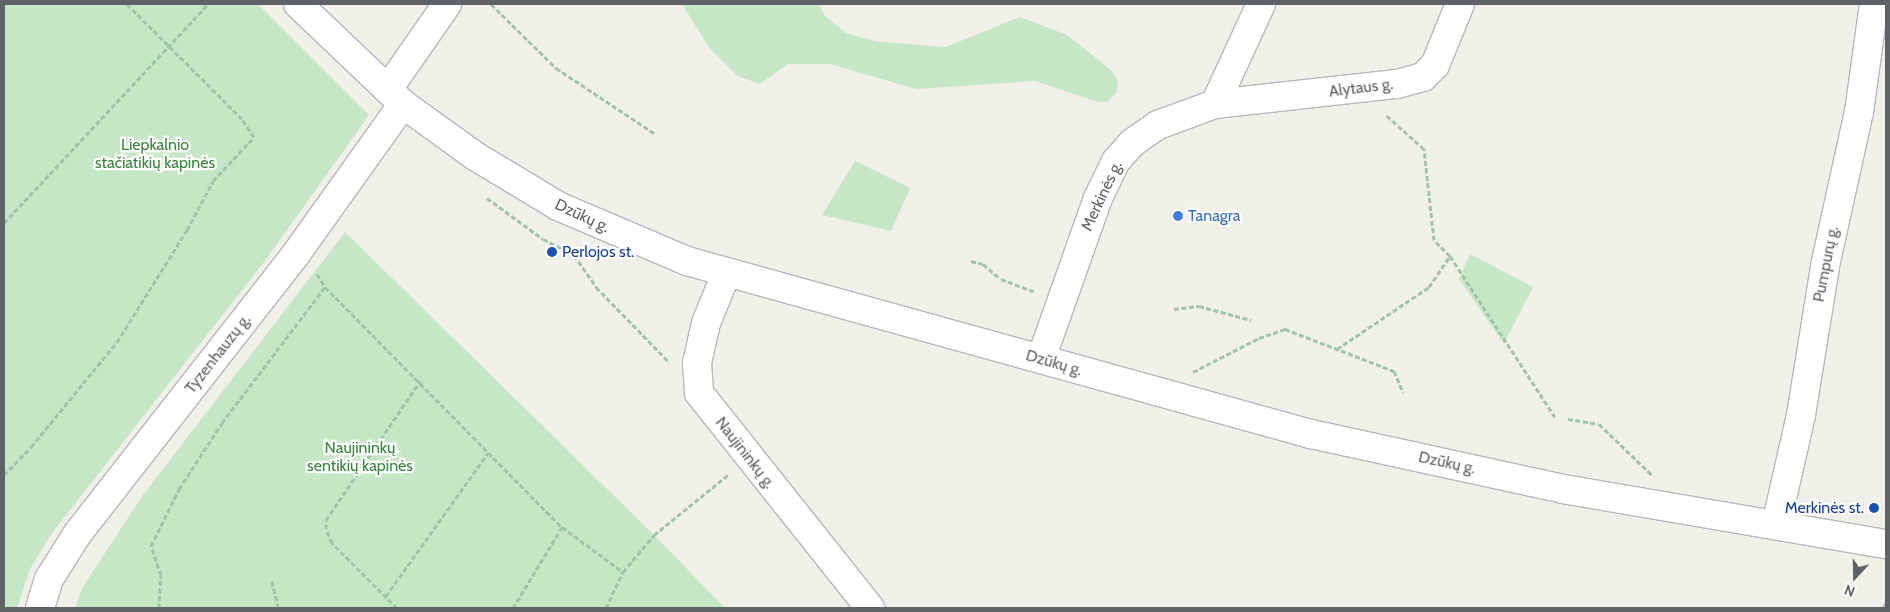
<!DOCTYPE html>
<meta charset="utf-8">
<style>
body{margin:0}
#map{position:relative;width:1890px;height:612px;overflow:hidden;background:#f0efe8;font-family:Cabin,sans-serif}
div>[style]{position:absolute}
.green>*{inset:0;background:#c5e7c5}
.path>*{height:3px;margin-top:-1.5px;transform-origin:0;background:repeating-linear-gradient(90deg,#9dc6a9 0 5px,transparent 0 7.5px)}
.roads{filter:drop-shadow(1px 0 #b5b8bc) drop-shadow(-1px 0 #b5b8bc) drop-shadow(0 1px #b5b8bc) drop-shadow(0 -1px #b5b8bc)}
.minor>*{height:28px;margin:-14px;padding:0 14px;transform-origin:14px;border-radius:14px;background:#fff}
.dots>*{width:14px;height:14px;translate:-50% -50%;box-sizing:border-box;border:2px solid #fff;border-radius:50%}
span{translate:-50% -50%;white-space:nowrap;text-align:center;line-height:1.15;-webkit-text-stroke:4.5px #fff;paint-order:stroke}
.street-label{font-size:16px;color:#5f6367}
.park-label{font-size:16px;color:#38853c}
.shop-label{font-size:16px;color:#366cbe}
.left{translate:0 -50%;text-align:left}
.transit-label{font-size:16px;color:#164399}
.right{translate:-100% -50%;text-align:right}
.frame{position:absolute;inset:0;border:5px solid #5f6367;pointer-events:none}
.north{position:absolute;left:1830px;top:552px;width:50px;height:50px;-webkit-text-stroke:4px #fff;paint-order:stroke;rotate:201deg;font-size:14px;font-weight:700;line-height:20px;text-align:center;color:#5f6367}
.north::after{content:'';display:block;margin:auto;width:18px;height:22px;background:#5f6367;clip-path:polygon(50% 0,100% 100%,50% 72%,0 100%)}
</style>
<div id="map">
<div class="green">
<i style="clip-path:polygon(4px 4px,258px 4px,369px 115px,264px 262px,52px 533px,30px 569px,17px 608px,4px 608px)"></i>
<i style="clip-path:polygon(682px 4px,819px 4px,824px 15px,846px 33px,874px 41px,946px 47px,1020px 17px,1067px 35px,1110px 69px,1118px 81px,1116px 93px,1107px 102px,1097px 102px,1036px 81px,916px 89px,830px 64px,788px 64px,760px 84px,738px 76px,710px 49px)"></i>
<i style="clip-path:polygon(855px 161px,910px 188px,891px 231px,822px 215px)"></i>
<i style="clip-path:polygon(345px 232px,654px 535px,725px 608px,75px 608px,82px 588px,143px 495px)"></i>
<i style="clip-path:polygon(1470px 254px,1533px 287px,1504px 344px,1459px 279px)"></i>
</div>
<div class="path">
<i style="left:491px;top:4px;width:91px;rotate:44.6deg"></i>
<i style="left:556px;top:68px;width:118px;rotate:33.6deg"></i>
<i style="left:487px;top:198px;width:69px;rotate:36.2deg"></i>
<i style="left:543px;top:239px;width:35px;rotate:27deg"></i>
<i style="left:574px;top:255px;width:39px;rotate:55deg"></i>
<i style="left:596px;top:287px;width:105px;rotate:45.8deg"></i>
<i style="left:4px;top:223px;width:299px;rotate:-47deg"></i>
<i style="left:1450px;top:256px;width:192px;rotate:56.9deg"></i>
<i style="left:971px;top:261px;width:12px;rotate:14deg"></i>
<i style="left:983px;top:264px;width:23px;rotate:40deg"></i>
<i style="left:1001px;top:279px;width:36px;rotate:21deg"></i>
<i style="left:317px;top:274px;width:15px;rotate:58deg"></i>
<i style="left:325px;top:287px;width:337px;rotate:45.4deg"></i>
<i style="left:562px;top:527px;width:76px;rotate:36.4deg"></i>
<i style="left:1174px;top:309px;width:25px;rotate:-7deg"></i>
<i style="left:1199px;top:306px;width:54px;rotate:15.1deg"></i>
<i style="left:1337px;top:349px;width:111px;rotate:-34deg"></i>
<i style="left:1429px;top:287px;width:37px;rotate:-56deg"></i>
<i style="left:1450px;top:256px;width:23px;rotate:-135deg"></i>
<i style="left:1434px;top:240px;width:92px;rotate:-96.3deg"></i>
<i style="left:1424px;top:149px;width:52px;rotate:-138.1deg"></i>
<i style="left:1193px;top:372px;width:74px;rotate:-27.3deg"></i>
<i style="left:1259px;top:338px;width:28px;rotate:-19deg"></i>
<i style="left:1285px;top:329px;width:117px;rotate:21.1deg"></i>
<i style="left:1394px;top:371px;width:23px;rotate:67deg"></i>
<i style="left:1568px;top:419px;width:31px;rotate:9deg"></i>
<i style="left:1599px;top:424px;width:74px;rotate:43.9deg"></i>
<i style="left:4px;top:475px;width:39px;rotate:-46deg"></i>
<i style="left:31px;top:447px;width:136px;rotate:-50.7deg"></i>
<i style="left:117px;top:342px;width:132px;rotate:-58deg"></i>
<i style="left:187px;top:230px;width:55px;rotate:-62deg"></i>
<i style="left:213px;top:181px;width:60px;rotate:-47deg"></i>
<i style="left:254px;top:137px;width:22px;rotate:-124deg"></i>
<i style="left:242px;top:119px;width:163px;rotate:-135deg"></i>
<i style="left:272px;top:581px;width:28px;rotate:77deg"></i>
<i style="left:386px;top:596px;width:176px;rotate:-54.5deg"></i>
<i style="left:159px;top:608px;width:33px;rotate:-87deg"></i>
<i style="left:161px;top:575px;width:31px;rotate:-109deg"></i>
<i style="left:151px;top:546px;width:64px;rotate:-63.8deg"></i>
<i style="left:179px;top:489px;width:79px;rotate:-56.9deg"></i>
<i style="left:222px;top:423px;width:171px;rotate:-52.9deg"></i>
<i style="left:397px;top:608px;width:92px;rotate:-135deg"></i>
<i style="left:332px;top:543px;width:15px;rotate:-113deg"></i>
<i style="left:326px;top:529px;width:9px;rotate:-90deg"></i>
<i style="left:326px;top:520px;width:168px;rotate:-55.9deg"></i>
<i style="left:513px;top:608px;width:95px;rotate:-58.8deg"></i>
<i style="left:606px;top:608px;width:40px;rotate:-65deg"></i>
<i style="left:623px;top:572px;width:48px;rotate:-50deg"></i>
<i style="left:654px;top:535px;width:97px;rotate:-39.1deg"></i>
<i style="left:1884px;top:608px;width:6px;rotate:-72deg"></i>
</div>
<div class="roads">
<div class="minor">
<i style="left:298px;top:4px;width:145px;rotate:43.6deg"></i>
<i style="left:403px;top:104px;width:89px;rotate:35.8deg"></i>
<i style="left:475px;top:156px;width:97px;rotate:31.1deg"></i>
<i style="left:558px;top:206px;width:140px;rotate:23.1deg"></i>
<i style="left:687px;top:261px;width:648px;rotate:15.5deg"></i>
<i style="left:1311px;top:434px;width:258px;rotate:12.3deg"></i>
<i style="left:1563px;top:489px;width:328px;rotate:9.7deg"></i>
<i style="left:388px;top:89px;width:103px;rotate:-55.2deg"></i>
<i style="left:1215px;top:104px;width:183px;rotate:-6.3deg"></i>
<i style="left:1397px;top:84px;width:27px;rotate:-15deg"></i>
<i style="left:1423px;top:77px;width:17px;rotate:-45deg"></i>
<i style="left:1435px;top:65px;width:66px;rotate:-67.7deg"></i>
<i style="left:726px;top:274px;width:53px;rotate:112.2deg"></i>
<i style="left:706px;top:323px;width:41px;rotate:102.7deg"></i>
<i style="left:697px;top:363px;width:30px;rotate:86deg"></i>
<i style="left:699px;top:393px;width:275px;rotate:51.5deg"></i>
<i style="left:1041px;top:359px;width:171px;rotate:-70.5deg"></i>
<i style="left:1098px;top:198px;width:41px;rotate:-64.1deg"></i>
<i style="left:1116px;top:161px;width:24px;rotate:-48deg"></i>
<i style="left:1132px;top:143px;width:32px;rotate:-35deg"></i>
<i style="left:1158px;top:125px;width:61px;rotate:-20.2deg"></i>
<i style="left:1215px;top:104px;width:110px;rotate:-65.3deg"></i>
<i style="left:1776px;top:525px;width:113px;rotate:-77.2deg"></i>
<i style="left:1801px;top:415px;width:151px;rotate:-80.8deg"></i>
<i style="left:1825px;top:266px;width:158px;rotate:-77.6deg"></i>
<i style="left:1859px;top:112px;width:109px;rotate:-82.1deg"></i>
<i style="left:40px;top:608px;width:30px;rotate:-73deg"></i>
<i style="left:49px;top:579px;width:54px;rotate:-57.8deg"></i>
<i style="left:78px;top:533px;width:354px;rotate:-52deg"></i>
<i style="left:296px;top:254px;width:184px;rotate:-54.5deg"></i>
</div>
</div>
<div class="dots">
<i style="left:1178px;top:216px;background:#3f7fe0"></i>
<i style="left:552px;top:252px;background:#1a4fb4"></i>
<i style="left:1874px;top:508px;background:#1a4fb4"></i>
</div>
<div class="street-label">
<span style="left:1361px;top:88px;rotate:-7deg">Alytaus g.</span>
<span style="left:1102px;top:196px;rotate:-65deg">Merkinės g.</span>
<span style="left:582px;top:216px;rotate:25deg">Dzūkų g.</span>
<span style="left:1826px;top:264px;rotate:-79deg">Pumpurų g.</span>
<span style="left:218px;top:354px;rotate:-52deg">Tyzenhauzų g.</span>
<span style="left:1054px;top:363px;rotate:16deg">Dzūkų g.</span>
<span style="left:745px;top:453px;rotate:52deg">Naujininkų g.</span>
<span style="left:1447px;top:463px;rotate:12deg">Dzūkų g.</span>
</div>
<div class="park-label">
<span style="left:155px;top:154px">Liepkalnio<br>stačiatikių kapinės</span>
<span style="left:360px;top:457px">Naujininkų<br>sentikių kapinės</span>
</div>
<div class="shop-label">
<span class="left" style="left:1188px;top:216px">Tanagra</span>
</div>
<div class="transit-label">
<span class="left" style="left:562px;top:252px">Perlojos st.</span>
<span class="right" style="left:1864px;top:508px">Merkinės st.</span>
</div>
<div class="frame"></div>
<div class="north">N</div>
</div>
